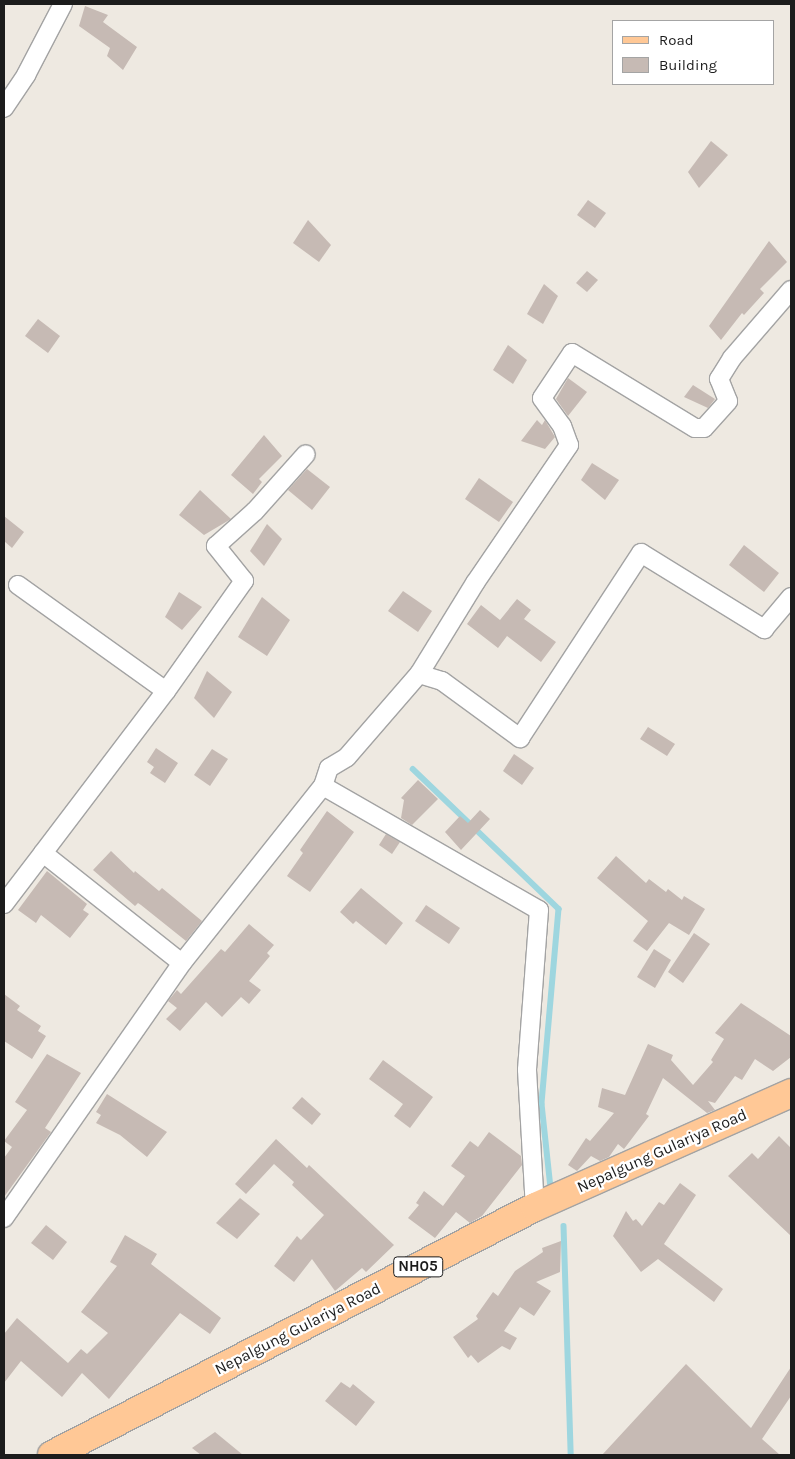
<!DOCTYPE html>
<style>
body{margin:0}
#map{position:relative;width:795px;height:1459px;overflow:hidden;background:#eee9e1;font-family:Karla,sans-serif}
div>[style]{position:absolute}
.stream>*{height:5.5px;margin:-2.75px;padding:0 2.75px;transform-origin:2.75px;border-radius:2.75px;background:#9ed6df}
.building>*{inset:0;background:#c6bab4}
.roads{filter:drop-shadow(1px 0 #a3a3a3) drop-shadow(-1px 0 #a3a3a3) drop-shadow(0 1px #a3a3a3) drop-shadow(0 -1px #a3a3a3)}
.street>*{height:18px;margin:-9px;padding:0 9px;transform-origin:9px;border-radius:9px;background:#fff}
.primary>*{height:28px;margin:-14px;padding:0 14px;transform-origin:14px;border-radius:14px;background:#ffc896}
span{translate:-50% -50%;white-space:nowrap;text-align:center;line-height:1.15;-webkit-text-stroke:4.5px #fff;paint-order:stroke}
.shield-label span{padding:1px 4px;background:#fff;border:1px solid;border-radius:4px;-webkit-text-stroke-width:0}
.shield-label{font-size:15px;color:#1c1c1c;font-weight:700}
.street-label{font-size:16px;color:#1c1c1c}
.frame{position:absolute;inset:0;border:5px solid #1c1c1c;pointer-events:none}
.legend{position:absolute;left:612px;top:20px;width:162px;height:65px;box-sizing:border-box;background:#fff;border:1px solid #a4a4a4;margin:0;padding:6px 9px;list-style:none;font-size:15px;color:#1c1c1c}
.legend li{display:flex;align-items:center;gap:10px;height:25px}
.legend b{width:25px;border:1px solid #a4a4a4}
</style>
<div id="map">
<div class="stream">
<i style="left:413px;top:769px;width:202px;rotate:43.8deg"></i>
<i style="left:559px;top:909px;width:196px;rotate:95deg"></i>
<i style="left:542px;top:1104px;width:84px;rotate:83.9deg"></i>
<i style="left:564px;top:1226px;width:229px;rotate:88.2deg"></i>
</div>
<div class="building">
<i style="clip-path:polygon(85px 6px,108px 15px,103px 22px,137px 47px,123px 70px,107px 56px,110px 48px,79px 26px)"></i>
<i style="clip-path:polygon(711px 141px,728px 155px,699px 188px,688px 172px)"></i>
<i style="clip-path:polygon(588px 200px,606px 213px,595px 228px,577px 215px)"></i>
<i style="clip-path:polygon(308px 220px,331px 245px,319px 262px,293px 243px)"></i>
<i style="clip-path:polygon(769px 241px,787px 262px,760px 289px,764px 293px,744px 315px,742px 313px,721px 340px,709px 326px)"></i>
<i style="clip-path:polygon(587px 271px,598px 280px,587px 292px,576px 283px)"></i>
<i style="clip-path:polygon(544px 284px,558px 296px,543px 324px,527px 314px)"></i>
<i style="clip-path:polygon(38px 319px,60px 336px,48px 353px,25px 336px)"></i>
<i style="clip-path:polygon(508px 345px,527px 360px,513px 384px,493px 370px)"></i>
<i style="clip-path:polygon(568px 378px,587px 392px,568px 416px,556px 399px)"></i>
<i style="clip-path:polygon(693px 385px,715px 399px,708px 408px,684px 397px)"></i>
<i style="clip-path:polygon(537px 420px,542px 425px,545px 420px,555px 437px,545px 449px,521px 441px)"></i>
<i style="clip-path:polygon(264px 435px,282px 456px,259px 479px,262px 482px,253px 494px,231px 475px)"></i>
<i style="clip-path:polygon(592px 463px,619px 480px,605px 500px,581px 480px)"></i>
<i style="clip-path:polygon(307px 469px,330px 487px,312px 510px,288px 490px)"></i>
<i style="clip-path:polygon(479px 478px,513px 502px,499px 522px,465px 499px)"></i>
<i style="clip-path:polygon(200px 490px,231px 519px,204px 535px,179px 515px)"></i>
<i style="clip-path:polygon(4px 516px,24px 532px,12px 548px,4px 541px)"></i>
<i style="clip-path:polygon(267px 524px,282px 539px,264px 566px,250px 551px)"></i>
<i style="clip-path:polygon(744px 545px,779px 573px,764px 592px,729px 565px)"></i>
<i style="clip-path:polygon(403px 591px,432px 611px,418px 632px,388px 611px)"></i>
<i style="clip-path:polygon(179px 592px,202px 607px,182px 630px,165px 617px)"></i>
<i style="clip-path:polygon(262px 597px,290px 620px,267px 656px,238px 637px)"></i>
<i style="clip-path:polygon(517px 599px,531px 610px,524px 619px,556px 642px,541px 662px,507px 636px,498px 648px,467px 624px,481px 605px,500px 620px)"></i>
<i style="clip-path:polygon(207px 671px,232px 692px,214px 718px,194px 698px)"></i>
<i style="clip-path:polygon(648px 727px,675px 744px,667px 756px,640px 739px)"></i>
<i style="clip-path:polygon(156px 748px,178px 763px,165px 783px,150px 773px,154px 767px,147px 762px)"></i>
<i style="clip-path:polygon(212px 749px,228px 759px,210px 786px,194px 775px)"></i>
<i style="clip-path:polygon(514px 754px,534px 768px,522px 785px,503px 771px)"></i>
<i style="clip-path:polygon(418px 780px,438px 799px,412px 825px,401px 818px,404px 800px,401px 798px)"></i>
<i style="clip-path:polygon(480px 810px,490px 819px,461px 850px,445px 832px,460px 816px,468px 823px)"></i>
<i style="clip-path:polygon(327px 811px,354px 832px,310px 892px,287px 876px,303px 853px,300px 850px)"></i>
<i style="clip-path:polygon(386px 834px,400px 842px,392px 854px,379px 845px)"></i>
<i style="clip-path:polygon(111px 851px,134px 873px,135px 871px,159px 891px,162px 888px,202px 921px,186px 941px,141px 905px,138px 903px,135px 906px,93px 870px)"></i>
<i style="clip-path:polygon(616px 856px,646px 883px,649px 879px,666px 892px,668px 889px,682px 900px,684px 896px,705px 909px,689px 935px,669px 923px,647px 951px,633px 941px,648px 921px,597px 878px)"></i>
<i style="clip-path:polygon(47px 871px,87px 904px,83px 910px,89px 914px,70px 938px,41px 915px,36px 923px,18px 910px)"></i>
<i style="clip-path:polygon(361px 888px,403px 923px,386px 945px,356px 921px,353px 924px,340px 912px)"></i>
<i style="clip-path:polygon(426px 905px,460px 928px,449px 944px,415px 921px)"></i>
<i style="clip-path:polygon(249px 924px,274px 945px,267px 953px,270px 956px,249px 981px,261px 990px,249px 1004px,241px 997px,222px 1017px,206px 1002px,180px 1031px,166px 1019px,177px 1008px,168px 1001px,177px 990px,181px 994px,221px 949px,225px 952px)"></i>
<i style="clip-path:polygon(694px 933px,710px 944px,683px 983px,668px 972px)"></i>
<i style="clip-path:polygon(654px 949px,671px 960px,655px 988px,637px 977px)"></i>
<i style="clip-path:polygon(4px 994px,20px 1006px,17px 1010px,41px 1026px,38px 1031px,46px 1036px,32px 1059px,4px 1041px)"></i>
<i style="clip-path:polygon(741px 1003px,791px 1036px,791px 1057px,773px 1071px,755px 1059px,742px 1080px,735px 1076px,715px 1103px,708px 1101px,715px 1110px,707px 1113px,663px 1078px,646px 1114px,649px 1116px,624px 1149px,618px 1144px,609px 1157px,600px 1161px,591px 1156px,577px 1171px,568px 1165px,586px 1138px,590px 1141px,614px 1113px,598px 1107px,602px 1088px,625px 1095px,648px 1044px,673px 1055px,671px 1060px,693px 1085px,713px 1062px,711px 1060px,724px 1039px,715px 1033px)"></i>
<i style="clip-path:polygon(47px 1054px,81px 1073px,45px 1128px,51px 1132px,4px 1197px,4px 1158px,12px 1147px,4px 1141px,27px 1110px,15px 1102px)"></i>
<i style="clip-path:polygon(383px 1060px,433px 1097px,410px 1128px,394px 1116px,403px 1104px,369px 1079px)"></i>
<i style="clip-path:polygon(107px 1094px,167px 1132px,147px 1157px,120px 1135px,96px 1123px,101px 1115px,96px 1112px)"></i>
<i style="clip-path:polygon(302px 1097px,321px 1114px,312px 1125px,292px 1108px)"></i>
<i style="clip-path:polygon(489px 1132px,521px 1156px,522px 1165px,482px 1216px,470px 1223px,456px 1212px,435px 1238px,408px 1218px,419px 1205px,416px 1203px,424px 1191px,443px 1206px,465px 1176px,451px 1166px,470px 1141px,478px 1147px)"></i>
<i style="clip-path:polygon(779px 1136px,791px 1148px,791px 1236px,728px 1176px,752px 1153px,758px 1159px)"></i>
<i style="clip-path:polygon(276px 1139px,307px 1168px,309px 1165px,394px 1245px,366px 1272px,362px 1268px,335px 1291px,312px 1259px,294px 1282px,274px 1266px,297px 1236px,301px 1240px,324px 1215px,292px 1185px,294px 1182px,274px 1164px,246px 1194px,235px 1184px)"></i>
<i style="clip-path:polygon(680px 1183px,696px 1195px,664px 1244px,723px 1289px,714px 1302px,658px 1259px,641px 1272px,613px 1236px,626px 1211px,633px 1221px,636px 1219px,642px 1226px,659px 1202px,664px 1205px)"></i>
<i style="clip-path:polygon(240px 1198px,260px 1214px,237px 1239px,216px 1223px)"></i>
<i style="clip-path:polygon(46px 1225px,67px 1242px,53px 1260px,31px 1243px)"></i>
<i style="clip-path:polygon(125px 1235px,157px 1254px,151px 1264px,221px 1318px,210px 1334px,180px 1313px,109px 1399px,82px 1373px,62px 1397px,21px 1361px,4px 1383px,4px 1334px,17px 1318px,68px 1363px,81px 1349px,87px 1354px,108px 1333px,81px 1312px,117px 1266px,110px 1262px)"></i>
<i style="clip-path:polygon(561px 1241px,560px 1272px,536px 1282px,551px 1291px,534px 1316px,520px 1307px,504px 1331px,517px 1338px,510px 1350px,502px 1346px,478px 1363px,471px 1355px,468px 1358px,453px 1337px,478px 1319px,476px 1316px,493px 1292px,498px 1296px,515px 1271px,543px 1252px,542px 1248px)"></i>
<i style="clip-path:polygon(686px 1364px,751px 1428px,791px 1367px,791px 1396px,762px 1439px,780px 1455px,602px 1455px)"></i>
<i style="clip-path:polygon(341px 1382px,350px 1388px,353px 1384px,375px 1402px,356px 1426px,325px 1401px)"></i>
<i style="clip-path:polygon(215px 1432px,243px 1455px,201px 1455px,192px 1448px)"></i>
</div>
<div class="roads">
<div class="street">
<i style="left:4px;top:108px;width:40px;rotate:-56deg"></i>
<i style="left:26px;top:75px;width:80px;rotate:-62.5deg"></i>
<i style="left:18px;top:585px;width:182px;rotate:35.6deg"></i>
<i style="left:419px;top:674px;width:24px;rotate:17deg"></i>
<i style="left:442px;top:681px;width:97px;rotate:36.2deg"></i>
<i style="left:520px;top:738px;width:221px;rotate:-56.8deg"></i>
<i style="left:641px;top:553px;width:145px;rotate:31.7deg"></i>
<i style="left:764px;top:629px;width:42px;rotate:-49.8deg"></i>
<i style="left:323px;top:786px;width:19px;rotate:-72deg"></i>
<i style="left:329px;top:768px;width:21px;rotate:-31deg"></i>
<i style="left:347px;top:757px;width:110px;rotate:-49.1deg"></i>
<i style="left:419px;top:674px;width:107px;rotate:-58.4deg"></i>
<i style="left:475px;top:583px;width:167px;rotate:-55.7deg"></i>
<i style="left:569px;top:445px;width:20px;rotate:-110deg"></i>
<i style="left:562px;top:426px;width:34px;rotate:-126deg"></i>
<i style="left:542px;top:398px;width:54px;rotate:-56.3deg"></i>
<i style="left:572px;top:353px;width:144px;rotate:31.4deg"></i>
<i style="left:695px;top:428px;width:9px"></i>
<i style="left:704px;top:428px;width:36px;rotate:-48deg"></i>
<i style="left:728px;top:401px;width:24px;rotate:-112deg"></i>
<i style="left:719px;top:379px;width:25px;rotate:-58deg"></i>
<i style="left:732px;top:358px;width:90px;rotate:-49.1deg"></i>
<i style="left:43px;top:853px;width:203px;rotate:-52.8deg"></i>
<i style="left:166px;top:691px;width:135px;rotate:-54.7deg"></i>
<i style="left:244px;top:581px;width:45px;rotate:-128.7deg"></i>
<i style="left:216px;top:546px;width:52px;rotate:-41.9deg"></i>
<i style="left:255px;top:511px;width:76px;rotate:-48.2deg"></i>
<i style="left:4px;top:904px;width:64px;rotate:-52.6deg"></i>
<i style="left:43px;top:853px;width:177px;rotate:38.4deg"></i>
<i style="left:182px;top:963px;width:226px;rotate:-51.5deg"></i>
<i style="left:323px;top:786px;width:249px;rotate:29.9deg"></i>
<i style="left:539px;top:910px;width:160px;rotate:94.3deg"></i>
<i style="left:527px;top:1070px;width:137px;rotate:86.7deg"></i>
<i style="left:4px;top:1218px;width:311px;rotate:-55.1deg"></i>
</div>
<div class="primary">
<i style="left:52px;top:1455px;width:543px;rotate:-27.18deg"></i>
<i style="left:535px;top:1207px;width:280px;rotate:-24deg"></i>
</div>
</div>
<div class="shield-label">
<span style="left:418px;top:1267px">NH05</span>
</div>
<div class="street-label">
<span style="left:662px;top:1151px;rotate:-24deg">Nepalgung Gulariya Road</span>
<span style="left:298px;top:1329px;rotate:-27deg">Nepalgung Gulariya Road</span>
</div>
<div class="frame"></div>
<ul class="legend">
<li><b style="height:6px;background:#ffc896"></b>Road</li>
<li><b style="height:14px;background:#c6bab4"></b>Building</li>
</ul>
</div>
